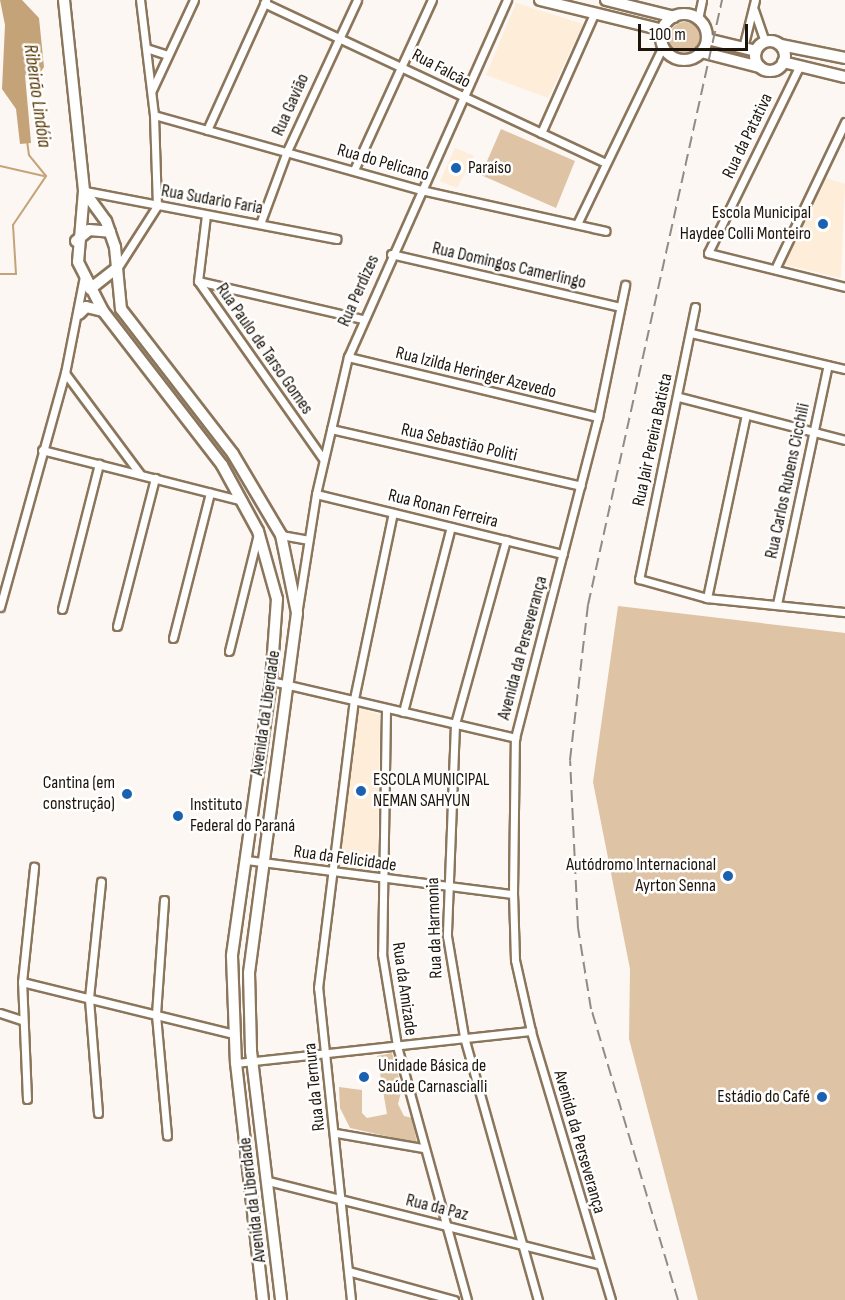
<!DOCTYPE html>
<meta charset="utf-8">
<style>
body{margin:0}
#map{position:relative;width:845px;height:1300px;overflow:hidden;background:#fcf7f2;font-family:"Sofia Sans Condensed",sans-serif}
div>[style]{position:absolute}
.built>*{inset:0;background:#feedd8}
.green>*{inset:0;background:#dec4a5}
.round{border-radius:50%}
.water>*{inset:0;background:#c5a378}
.stream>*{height:2px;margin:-1px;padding:0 1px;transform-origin:1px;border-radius:1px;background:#c5a378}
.roads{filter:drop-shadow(2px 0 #8b765c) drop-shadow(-2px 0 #8b765c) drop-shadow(0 2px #8b765c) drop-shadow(0 -2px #8b765c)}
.street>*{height:7px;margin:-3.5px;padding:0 3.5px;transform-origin:3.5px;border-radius:3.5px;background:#fff}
.secondary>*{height:10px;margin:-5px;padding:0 5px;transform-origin:5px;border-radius:5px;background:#fff}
.secondary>.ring{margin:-5px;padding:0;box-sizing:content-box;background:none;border:10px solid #fff;border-radius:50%}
.rail>*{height:2px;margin-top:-1px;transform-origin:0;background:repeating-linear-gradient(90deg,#918b84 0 12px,transparent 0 18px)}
.dots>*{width:16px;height:16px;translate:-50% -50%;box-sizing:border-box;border:3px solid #fff;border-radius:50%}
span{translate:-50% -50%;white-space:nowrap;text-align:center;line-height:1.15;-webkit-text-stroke:5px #fff;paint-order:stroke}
.street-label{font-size:18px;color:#1d150b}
.poi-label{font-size:18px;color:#1d150b}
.left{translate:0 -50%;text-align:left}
.right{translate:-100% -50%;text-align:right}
.water-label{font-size:20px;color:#583600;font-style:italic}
.scale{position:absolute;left:638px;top:24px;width:110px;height:27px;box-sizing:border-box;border:3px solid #1d150b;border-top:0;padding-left:8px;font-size:18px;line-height:21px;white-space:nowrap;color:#1d150b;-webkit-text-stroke:4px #fff;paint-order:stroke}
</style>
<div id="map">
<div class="built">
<i style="clip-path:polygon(516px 3px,583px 24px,548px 98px,486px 75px)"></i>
<i style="clip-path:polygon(455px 148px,474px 156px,457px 188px,440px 181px)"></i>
<i style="clip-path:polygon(823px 177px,845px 184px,841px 278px,782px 264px)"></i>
<i style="clip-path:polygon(356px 707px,380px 715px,377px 873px,334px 868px)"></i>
</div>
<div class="green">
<i class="round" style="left:669px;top:22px;width:32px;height:32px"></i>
<i style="clip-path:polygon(501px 129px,575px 161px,556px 208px,481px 175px)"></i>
<i style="clip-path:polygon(618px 606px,845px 633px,845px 1300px,698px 1300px,629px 1039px,630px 969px,593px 782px)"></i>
<i style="clip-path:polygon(392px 1053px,402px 1088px,398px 1104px,404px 1116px,412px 1118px,417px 1143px,350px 1128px,340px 1108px,339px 1087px,362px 1090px,362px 1113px,367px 1118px,387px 1114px,377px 1056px)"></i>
</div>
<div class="water">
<i style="clip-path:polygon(0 0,22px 0,39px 18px,44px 67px,36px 79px,25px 75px,31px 143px,20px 144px,16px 109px,2px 89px,5px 25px)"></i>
</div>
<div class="stream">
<i style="left:0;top:166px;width:45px;rotate:12.8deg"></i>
<i style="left:0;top:274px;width:16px"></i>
<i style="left:16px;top:274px;width:49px;rotate:-93.5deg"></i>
<i style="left:13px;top:225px;width:59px;rotate:-56deg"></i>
<i style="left:46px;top:176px;width:27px;rotate:-129deg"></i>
<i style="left:29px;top:155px;width:15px;rotate:-98deg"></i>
</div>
<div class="roads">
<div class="street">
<i style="left:264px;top:3px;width:374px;rotate:25.1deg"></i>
<i style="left:754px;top:10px;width:34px;rotate:71deg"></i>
<i style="left:698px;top:19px;width:19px;rotate:-78deg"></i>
<i style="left:146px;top:48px;width:23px;rotate:18deg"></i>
<i style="left:743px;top:48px;width:49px;rotate:-76deg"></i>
<i style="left:800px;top:65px;width:209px;rotate:116.1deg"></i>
<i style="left:708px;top:253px;width:141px;rotate:13.9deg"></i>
<i style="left:152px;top:90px;width:99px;rotate:-65deg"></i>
<i style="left:154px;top:115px;width:277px;rotate:15.7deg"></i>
<i style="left:421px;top:190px;width:189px;rotate:12.5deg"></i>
<i style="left:207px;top:130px;width:143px;rotate:-65.6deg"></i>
<i style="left:541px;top:133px;width:130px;rotate:-66deg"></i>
<i style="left:354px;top:170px;width:187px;rotate:-65.4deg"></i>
<i style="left:85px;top:191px;width:256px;rotate:10.8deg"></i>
<i style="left:206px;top:215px;width:66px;rotate:96.9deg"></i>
<i style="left:198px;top:281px;width:218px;rotate:54.9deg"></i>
<i style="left:260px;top:224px;width:78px;rotate:-69.7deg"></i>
<i style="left:287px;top:151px;width:166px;rotate:-65.1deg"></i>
<i style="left:577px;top:224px;width:198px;rotate:-64.2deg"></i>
<i style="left:391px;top:254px;width:235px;rotate:13deg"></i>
<i style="left:118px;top:267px;width:72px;rotate:-57.4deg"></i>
<i style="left:157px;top:206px;width:91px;rotate:-91.9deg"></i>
<i style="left:154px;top:115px;width:116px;rotate:-96.9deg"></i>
<i style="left:775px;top:269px;width:163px;rotate:-64.5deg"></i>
<i style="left:198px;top:281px;width:168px;rotate:13deg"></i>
<i style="left:695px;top:307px;width:278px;rotate:101.6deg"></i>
<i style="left:639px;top:579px;width:71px;rotate:15.6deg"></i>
<i style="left:707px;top:598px;width:139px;rotate:5.8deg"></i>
<i style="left:691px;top:333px;width:158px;rotate:13.2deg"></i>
<i style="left:348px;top:357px;width:257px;rotate:13.5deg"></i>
<i style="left:65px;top:373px;width:126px;rotate:53.4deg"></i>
<i style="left:679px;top:397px;width:171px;rotate:14.5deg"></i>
<i style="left:331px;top:429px;width:256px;rotate:12.8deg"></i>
<i style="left:42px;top:450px;width:207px;rotate:14.2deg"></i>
<i style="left:316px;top:494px;width:254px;rotate:13.7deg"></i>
<i style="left:281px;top:535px;width:27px;rotate:10deg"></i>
<i style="left:506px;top:540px;width:191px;rotate:105.5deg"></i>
<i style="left:455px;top:724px;width:212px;rotate:92.2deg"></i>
<i style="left:447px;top:936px;width:102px;rotate:80.4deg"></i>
<i style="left:464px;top:1037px;width:273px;rotate:74.3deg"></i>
<i style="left:707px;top:598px;width:187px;rotate:-78deg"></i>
<i style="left:777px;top:604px;width:244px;rotate:-78deg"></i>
<i style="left:0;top:607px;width:243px;rotate:-74.5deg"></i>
<i style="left:65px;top:373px;width:99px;rotate:-78.9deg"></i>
<i style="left:298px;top:608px;width:115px;rotate:-81deg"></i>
<i style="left:316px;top:494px;width:141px;rotate:-76.9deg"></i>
<i style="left:348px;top:357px;width:391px;rotate:-66deg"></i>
<i style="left:62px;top:609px;width:150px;rotate:-75.7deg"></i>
<i style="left:117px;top:626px;width:153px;rotate:-75.6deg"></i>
<i style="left:173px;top:638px;width:150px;rotate:-75.7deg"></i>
<i style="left:229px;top:651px;width:121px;rotate:-76.1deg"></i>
<i style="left:271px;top:681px;width:251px;rotate:13.1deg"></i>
<i style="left:386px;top:709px;width:245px;rotate:90.9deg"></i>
<i style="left:382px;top:954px;width:93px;rotate:80.7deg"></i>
<i style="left:397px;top:1046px;width:263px;rotate:74.6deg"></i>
<i style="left:403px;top:712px;width:191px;rotate:-75.5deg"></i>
<i style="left:246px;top:860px;width:269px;rotate:7.3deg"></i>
<i style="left:164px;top:900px;width:115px;rotate:94deg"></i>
<i style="left:156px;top:1015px;width:121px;rotate:84.8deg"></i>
<i style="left:22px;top:982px;width:218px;rotate:13.8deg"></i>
<i style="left:0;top:1013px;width:23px;rotate:18deg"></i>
<i style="left:236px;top:1063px;width:297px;rotate:-6.2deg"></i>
<i style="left:27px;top:1099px;width:117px;rotate:-92.4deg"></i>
<i style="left:22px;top:982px;width:116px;rotate:-84deg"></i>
<i style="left:98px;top:1113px;width:115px;rotate:-94.5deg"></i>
<i style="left:89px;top:998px;width:117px;rotate:-84.1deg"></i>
<i style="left:336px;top:1133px;width:88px;rotate:9.8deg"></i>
<i style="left:268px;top:1181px;width:340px;rotate:14.1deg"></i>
<i style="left:348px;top:1271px;width:110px;rotate:15.3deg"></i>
<i style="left:351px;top:1300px;width:314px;rotate:-96deg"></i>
<i style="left:318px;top:988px;width:291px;rotate:-82.9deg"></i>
<i style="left:354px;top:699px;width:190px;rotate:-78.2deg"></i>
<i style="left:611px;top:1300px;width:281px;rotate:-106.6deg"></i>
<i style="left:531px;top:1031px;width:73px;rotate:-102.7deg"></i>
<i style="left:515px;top:960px;width:66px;rotate:-91.7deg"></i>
<i style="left:513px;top:894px;width:156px;rotate:-89.3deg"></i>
<i style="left:515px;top:738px;width:332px;rotate:-75.5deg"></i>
<i style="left:598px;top:417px;width:135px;rotate:-78.4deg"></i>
</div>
<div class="secondary">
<i style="left:64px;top:0;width:192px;rotate:84deg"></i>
<i style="left:84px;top:191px;width:71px;rotate:94.8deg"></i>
<i style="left:78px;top:262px;width:55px;rotate:63deg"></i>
<i style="left:103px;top:311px;width:195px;rotate:52.3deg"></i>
<i style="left:222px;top:465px;width:75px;rotate:61.4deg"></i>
<i style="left:258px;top:531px;width:71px;rotate:74.4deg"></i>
<i style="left:277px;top:599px;width:82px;rotate:94.2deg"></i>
<i style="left:271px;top:681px;width:278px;rotate:98.1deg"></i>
<i style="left:232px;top:956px;width:107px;rotate:87.9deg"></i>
<i style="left:236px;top:1063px;width:239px;rotate:83.5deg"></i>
<i style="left:540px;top:0;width:127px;rotate:13.7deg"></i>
<i style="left:606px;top:0;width:70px;rotate:14deg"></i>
<i class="ring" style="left:661px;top:14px;width:36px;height:36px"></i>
<i style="left:707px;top:39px;width:50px;rotate:13.8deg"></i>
<i class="ring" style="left:755px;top:41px;width:20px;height:20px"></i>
<i style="left:781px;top:45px;width:65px;rotate:11.5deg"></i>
<i style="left:701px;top:52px;width:61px;rotate:14.3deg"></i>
<i style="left:783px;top:62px;width:64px;rotate:13.6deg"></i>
<i style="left:84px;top:191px;width:37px;rotate:54deg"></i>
<i style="left:106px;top:221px;width:28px;rotate:71deg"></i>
<i style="left:115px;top:247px;width:62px;rotate:84.5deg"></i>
<i style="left:121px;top:309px;width:183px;rotate:52.3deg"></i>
<i style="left:233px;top:454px;width:94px;rotate:59.3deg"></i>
<i style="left:281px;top:535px;width:80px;rotate:78.4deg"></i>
<i style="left:297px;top:613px;width:363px;rotate:97.6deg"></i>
<i style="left:249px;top:973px;width:78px;rotate:88.5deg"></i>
<i style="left:251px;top:1051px;width:251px;rotate:83.1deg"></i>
<i style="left:76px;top:241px;width:17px;rotate:-40deg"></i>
<i style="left:89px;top:230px;width:21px;rotate:5deg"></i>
<i style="left:90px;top:289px;width:33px;rotate:-38deg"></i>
<i style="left:79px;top:314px;width:10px;rotate:-45deg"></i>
<i style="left:86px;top:307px;width:17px;rotate:13deg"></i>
</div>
</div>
<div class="rail">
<i style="left:678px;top:1300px;width:304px;rotate:-106.6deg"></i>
<i style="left:591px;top:1009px;width:82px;rotate:-99.1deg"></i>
<i style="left:578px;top:928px;width:168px;rotate:-92.7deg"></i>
<i style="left:570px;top:760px;width:156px;rotate:-83.4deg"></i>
<i style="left:588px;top:605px;width:620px;rotate:-77.51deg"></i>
</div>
<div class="dots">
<i style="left:456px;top:168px;background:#1b61b1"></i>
<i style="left:823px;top:224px;background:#1b61b1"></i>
<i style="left:361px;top:791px;background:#1b61b1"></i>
<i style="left:127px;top:794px;background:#1b61b1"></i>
<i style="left:178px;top:816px;background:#1b61b1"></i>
<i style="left:728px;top:876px;background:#1b61b1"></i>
<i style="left:364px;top:1077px;background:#1b61b1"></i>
<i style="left:822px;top:1097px;background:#1b61b1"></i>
</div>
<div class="street-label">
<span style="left:441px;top:69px;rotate:28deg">Rua Falcão</span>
<span style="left:291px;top:105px;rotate:-66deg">Rua Gavião</span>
<span style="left:748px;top:136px;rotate:-64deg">Rua da Patativa</span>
<span style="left:383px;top:163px;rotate:16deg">Rua do Pelicano</span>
<span style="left:212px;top:200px;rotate:10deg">Rua Sudario Faria</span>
<span style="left:509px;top:266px;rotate:13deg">Rua Domingos Camerlingo</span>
<span style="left:359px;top:291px;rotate:-66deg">Rua Perdizes</span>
<span style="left:264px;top:349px;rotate:55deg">Rua Paulo de Tarso Gomes</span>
<span style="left:476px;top:373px;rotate:14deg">Rua Izilda Heringer Azevedo</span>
<span style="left:653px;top:440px;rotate:-78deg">Rua Jair Pereira Batista</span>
<span style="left:459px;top:443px;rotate:13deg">Rua Sebastião Politi</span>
<span style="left:788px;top:481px;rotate:-78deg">Rua Carlos Rubens Cicchili</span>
<span style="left:443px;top:509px;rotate:14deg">Rua Ronan Ferreira</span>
<span style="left:523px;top:648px;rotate:-75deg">Avenida da Perseverança</span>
<span style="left:266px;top:713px;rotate:-82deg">Avenida da Liberdade</span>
<span style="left:345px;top:859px;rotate:8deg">Rua da Felicidade</span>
<span style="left:435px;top:928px;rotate:-92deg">Rua da Harmonia</span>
<span style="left:404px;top:989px;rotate:82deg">Rua da Amizade</span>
<span style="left:315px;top:1087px;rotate:-96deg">Rua da Ternura</span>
<span style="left:579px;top:1142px;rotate:74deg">Avenida da Perseverança</span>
<span style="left:253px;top:1200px;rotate:-97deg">Avenida da Liberdade</span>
<span style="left:437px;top:1208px;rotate:14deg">Rua da Paz</span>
</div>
<div class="poi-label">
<span class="left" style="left:468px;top:168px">Paraíso</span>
<span class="right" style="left:811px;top:224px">Escola Municipal<br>Haydee Colli Monteiro</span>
<span class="left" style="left:373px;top:791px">ESCOLA MUNICIPAL<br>NEMAN SAHYUN</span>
<span class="right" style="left:115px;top:794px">Cantina (em<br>construção)</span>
<span class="left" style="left:190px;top:816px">Instituto<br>Federal do Paraná</span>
<span class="right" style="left:716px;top:876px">Autódromo Internacional<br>Ayrton Senna</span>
<span class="left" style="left:378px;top:1077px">Unidade Básica de<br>Saúde Carnascialli</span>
<span class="right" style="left:810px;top:1097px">Estádio do Café</span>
</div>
<div class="water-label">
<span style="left:37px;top:96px;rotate:82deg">Ribeirão Lindóia</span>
</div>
<div class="scale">100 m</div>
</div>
